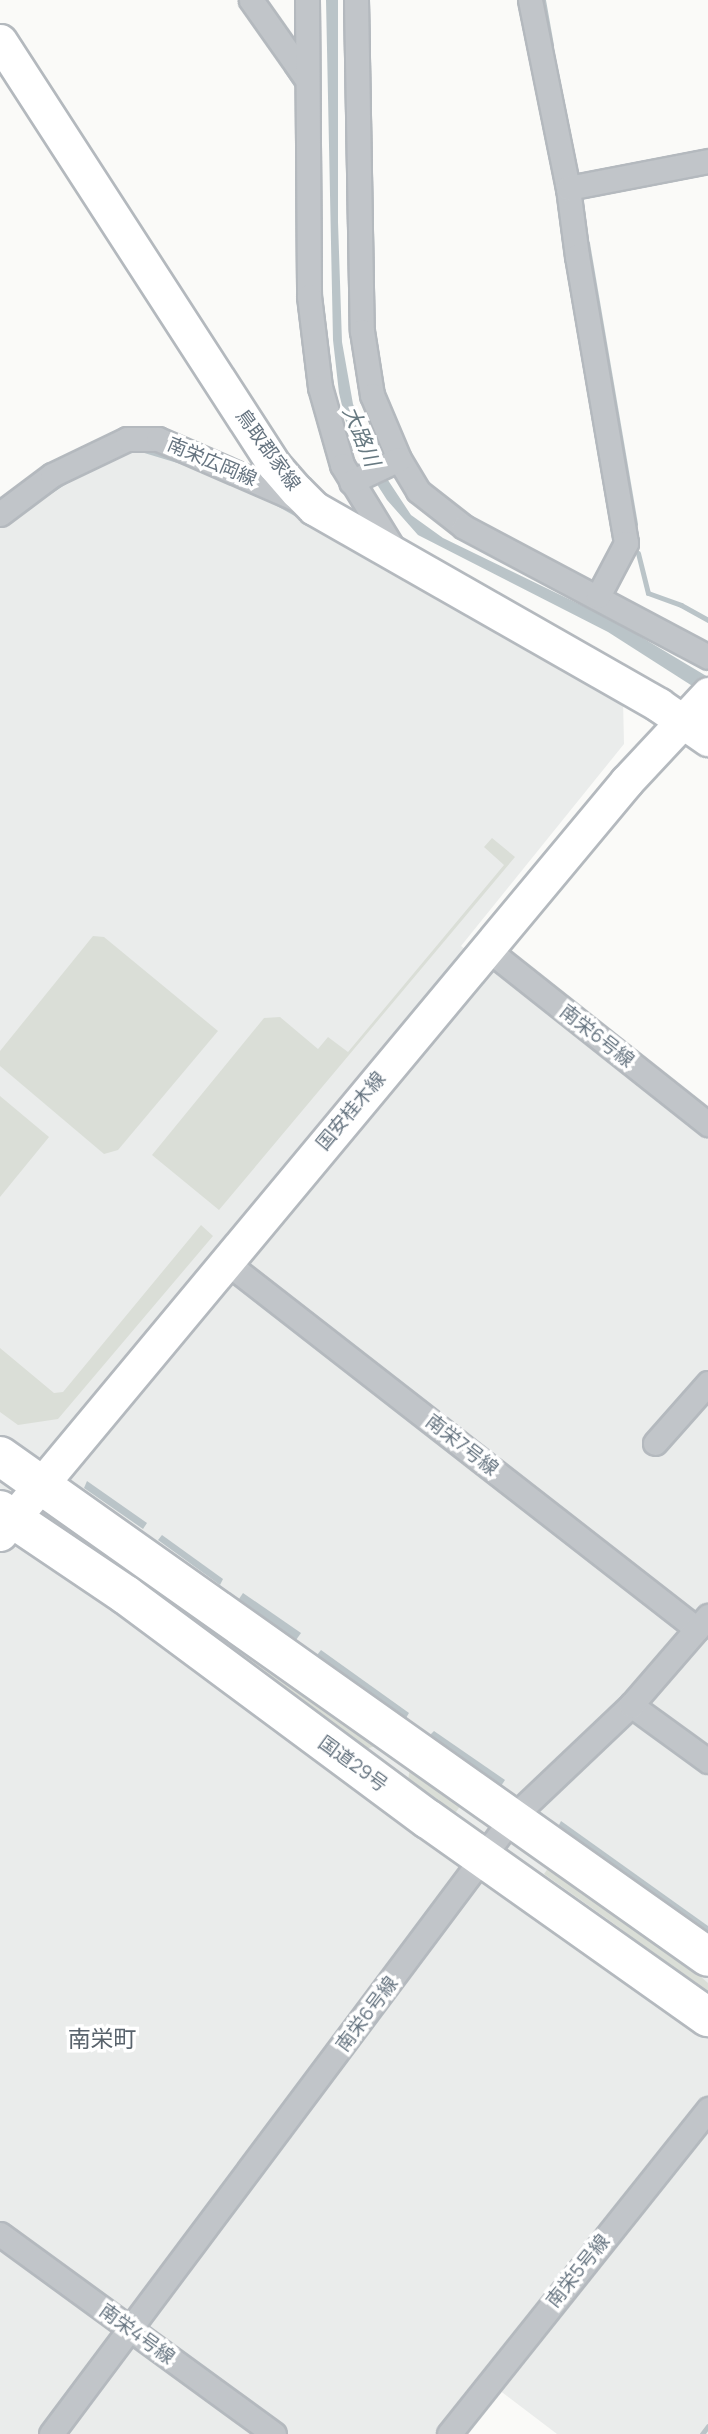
<!DOCTYPE html>
<meta charset="utf-8">
<style>
body{margin:0}
#map{position:relative;width:708px;height:2434px;overflow:hidden;background:#fafaf8;font-family:Manrope,"Noto Sans JP",sans-serif}
div>[style]{position:absolute}
.built>*{inset:0;background:#eaeceb}
.green>*{inset:0;background:#daded7}
.water>*{inset:0;background:#bac4c8}
.stream>*{height:5px;margin:-2.5px;padding:0 2.5px;transform-origin:2.5px;border-radius:2.5px;background:#bac4c8}
.roads{filter:drop-shadow(2px 0 #b4b9be) drop-shadow(-2px 0 #b4b9be) drop-shadow(0 2px #b4b9be) drop-shadow(0 -2px #b4b9be)}
.minor>*{height:23px;margin:-11.5px;padding:0 11.5px;transform-origin:11.5px;border-radius:11.5px;background:#c1c5c9}
.secondary>*{height:33px;margin:-16.5px;padding:0 16.5px;transform-origin:16.5px;border-radius:16.5px;background:#fff}
.trunk>*{height:38px;margin:-19px;padding:0 19px;transform-origin:19px;border-radius:19px;background:#fff}
span{translate:-50% -50%;white-space:nowrap;text-align:center;line-height:1.15;-webkit-text-stroke:7px #fff;paint-order:stroke}
.street-label{font-size:19px;color:#667480}
.water-label{font-size:21px;color:#677981;font-style:italic}
.quarter-label{font-size:23px;color:#59636c}
</style>
<div id="map">
<div class="built">
<i style="clip-path:polygon(142px 441px,236px 474px,623px 700px,624px 744px,461px 946px,708px 1138px,708px 2434px,557px 2434px,495px 2387px,457px 2434px,0 2434px,0 520px,18px 506px)"></i>
</div>
<div class="green">
<i style="clip-path:polygon(492px 838px,515px 857px,219px 1210px,152px 1155px,264px 1018px,280px 1017px,318px 1049px,328px 1037px,348px 1052px,504px 865px,484px 847px)"></i>
<i style="clip-path:polygon(93px 936px,104px 937px,218px 1031px,118px 1150px,104px 1154px,0 1066px,0 1051px)"></i>
<i style="clip-path:polygon(0 1096px,49px 1137px,0 1197px)"></i>
<i style="clip-path:polygon(201px 1225px,213px 1236px,58px 1419px,18px 1425px,0 1412px,0 1348px,54px 1393px,63px 1392px)"></i>
<i style="clip-path:polygon(81px 1524px,374px 1743px,375px 1746px,357px 1752px,72px 1536px)"></i>
<i style="clip-path:polygon(410px 1769px,463px 1802px,449px 1822px,407px 1785px)"></i>
<i style="clip-path:polygon(552px 1863px,632px 1917px,708px 1983px,708px 2003px,620px 1928px,544px 1874px)"></i>
</div>
<div class="water">
<i style="clip-path:polygon(326px 0,338px 0,338px 222px,342px 342px,353px 404px,374px 459px,411px 515px,443px 538px,616px 622px,708px 677px,708px 696px,608px 632px,418px 535px,387px 500px,362px 461px,346px 422px,339px 393px,333px 340px)"></i>
<i style="clip-path:polygon(143px 448px,203px 467px,260px 493px,376px 562px,247px 489px,217px 475px,141px 452px,127px 453px,102px 461px,0 527px,59px 483px,116px 452px)"></i>
<i style="clip-path:polygon(87px 1481px,147px 1523px,143px 1529px,84px 1488px)"></i>
<i style="clip-path:polygon(162px 1535px,223px 1579px,220px 1585px,158px 1540px)"></i>
<i style="clip-path:polygon(243px 1593px,301px 1633px,296px 1640px,239px 1599px)"></i>
<i style="clip-path:polygon(321px 1650px,409px 1713px,406px 1718px,317px 1655px)"></i>
<i style="clip-path:polygon(434px 1731px,505px 1780px,501px 1786px,430px 1735px)"></i>
<i style="clip-path:polygon(561px 1821px,708px 1926px,708px 1935px,558px 1827px)"></i>
</div>
<div class="stream">
<i style="left:543px;top:0;width:46px;rotate:79.9deg"></i>
<i style="left:286px;top:70px;width:25px;rotate:56deg"></i>
<i style="left:587px;top:243px;width:285px;rotate:80.3deg"></i>
<i style="left:638px;top:553px;width:41px;rotate:76deg"></i>
<i style="left:648px;top:593px;width:35px;rotate:20deg"></i>
<i style="left:681px;top:605px;width:31px;rotate:29deg"></i>
<i style="left:702px;top:2434px;width:10px;rotate:-53deg"></i>
</div>
<div class="roads">
<div class="minor">
<i style="left:251px;top:0;width:95px;rotate:54.8deg"></i>
<i style="left:307px;top:0;width:296px;rotate:89.6deg"></i>
<i style="left:309px;top:296px;width:92px;rotate:83.1deg"></i>
<i style="left:320px;top:387px;width:81px;rotate:74.2deg"></i>
<i style="left:342px;top:465px;width:103px;rotate:58.5deg"></i>
<i style="left:356px;top:0;width:331px;rotate:89deg"></i>
<i style="left:362px;top:331px;width:65px;rotate:81.1deg"></i>
<i style="left:372px;top:395px;width:69px;rotate:67.1deg"></i>
<i style="left:399px;top:459px;width:37px;rotate:59deg"></i>
<i style="left:418px;top:491px;width:58px;rotate:38deg"></i>
<i style="left:464px;top:527px;width:276px;rotate:28deg"></i>
<i style="left:530px;top:0;width:192px;rotate:78.6deg"></i>
<i style="left:568px;top:188px;width:69px;rotate:82.5deg"></i>
<i style="left:577px;top:256px;width:291px;rotate:80.3deg"></i>
<i style="left:626px;top:543px;width:60px;rotate:117.8deg"></i>
<i style="left:568px;top:188px;width:143px;rotate:-10.9deg"></i>
<i style="left:351px;top:482px;width:53px;rotate:-25.6deg"></i>
<i style="left:0;top:514px;width:65px;rotate:-36.9deg"></i>
<i style="left:52px;top:475px;width:83px;rotate:-25.6deg"></i>
<i style="left:127px;top:439px;width:31px"></i>
<i style="left:158px;top:439px;width:153px;rotate:23.5deg"></i>
<i style="left:487px;top:949px;width:282px;rotate:38.4deg"></i>
<i style="left:226px;top:1262px;width:597px;rotate:37.93deg"></i>
<i style="left:655px;top:1443px;width:80px;rotate:-48.5deg"></i>
<i style="left:631px;top:1705px;width:95px;rotate:36deg"></i>
<i style="left:0;top:2234px;width:339px;rotate:36.1deg"></i>
<i style="left:51px;top:2434px;width:769px;rotate:-53.19deg"></i>
<i style="left:512px;top:1818px;width:164px;rotate:-43.5deg"></i>
<i style="left:631px;top:1705px;width:118px;rotate:-49.1deg"></i>
<i style="left:449px;top:2434px;width:416px;rotate:-51.4deg"></i>
</div>
<div class="secondary">
<i style="left:0;top:41px;width:505px;rotate:57.13deg"></i>
<i style="left:274px;top:465px;width:35px;rotate:49deg"></i>
<i style="left:297px;top:491px;width:24px;rotate:45deg"></i>
<i style="left:314px;top:508px;width:397px;rotate:29.7deg"></i>
<i style="left:659px;top:705px;width:60px;rotate:34.8deg"></i>
<i style="left:0;top:1534px;width:980px;rotate:-50.22deg"></i>
<i style="left:627px;top:781px;width:119px;rotate:-47deg"></i>
</div>
<div class="trunk">
<i style="left:0;top:1456px;width:867px;rotate:35.28deg"></i>
<i style="left:0;top:1510px;width:152px;rotate:34deg"></i>
<i style="left:126px;top:1595px;width:376px;rotate:36.6deg"></i>
<i style="left:428px;top:1819px;width:343px;rotate:35.3deg"></i>
</div>
</div>
<div class="street-label">
<span style="left:268px;top:450px;rotate:54deg">鳥取郡家線</span>
<span style="left:212px;top:462px;rotate:23deg">南栄広岡線</span>
<span style="left:597px;top:1036px;rotate:38deg">南栄6号線</span>
<span style="left:351px;top:1111px;rotate:-50deg">国安桂木線</span>
<span style="left:462px;top:1445px;rotate:38deg">南栄7号線</span>
<span style="left:353px;top:1764px;rotate:36deg">国道29号</span>
<span style="left:367px;top:2014px;rotate:-53deg">南栄6号線</span>
<span style="left:578px;top:2271px;rotate:-51deg">南栄5号線</span>
<span style="left:137px;top:2334px;rotate:36deg">南栄4号線</span>
</div>
<div class="water-label">
<span style="left:362px;top:436px;rotate:67deg">大路川</span>
</div>
<div class="quarter-label">
<span style="left:102px;top:2038px">南栄町</span>
</div>
</div>
